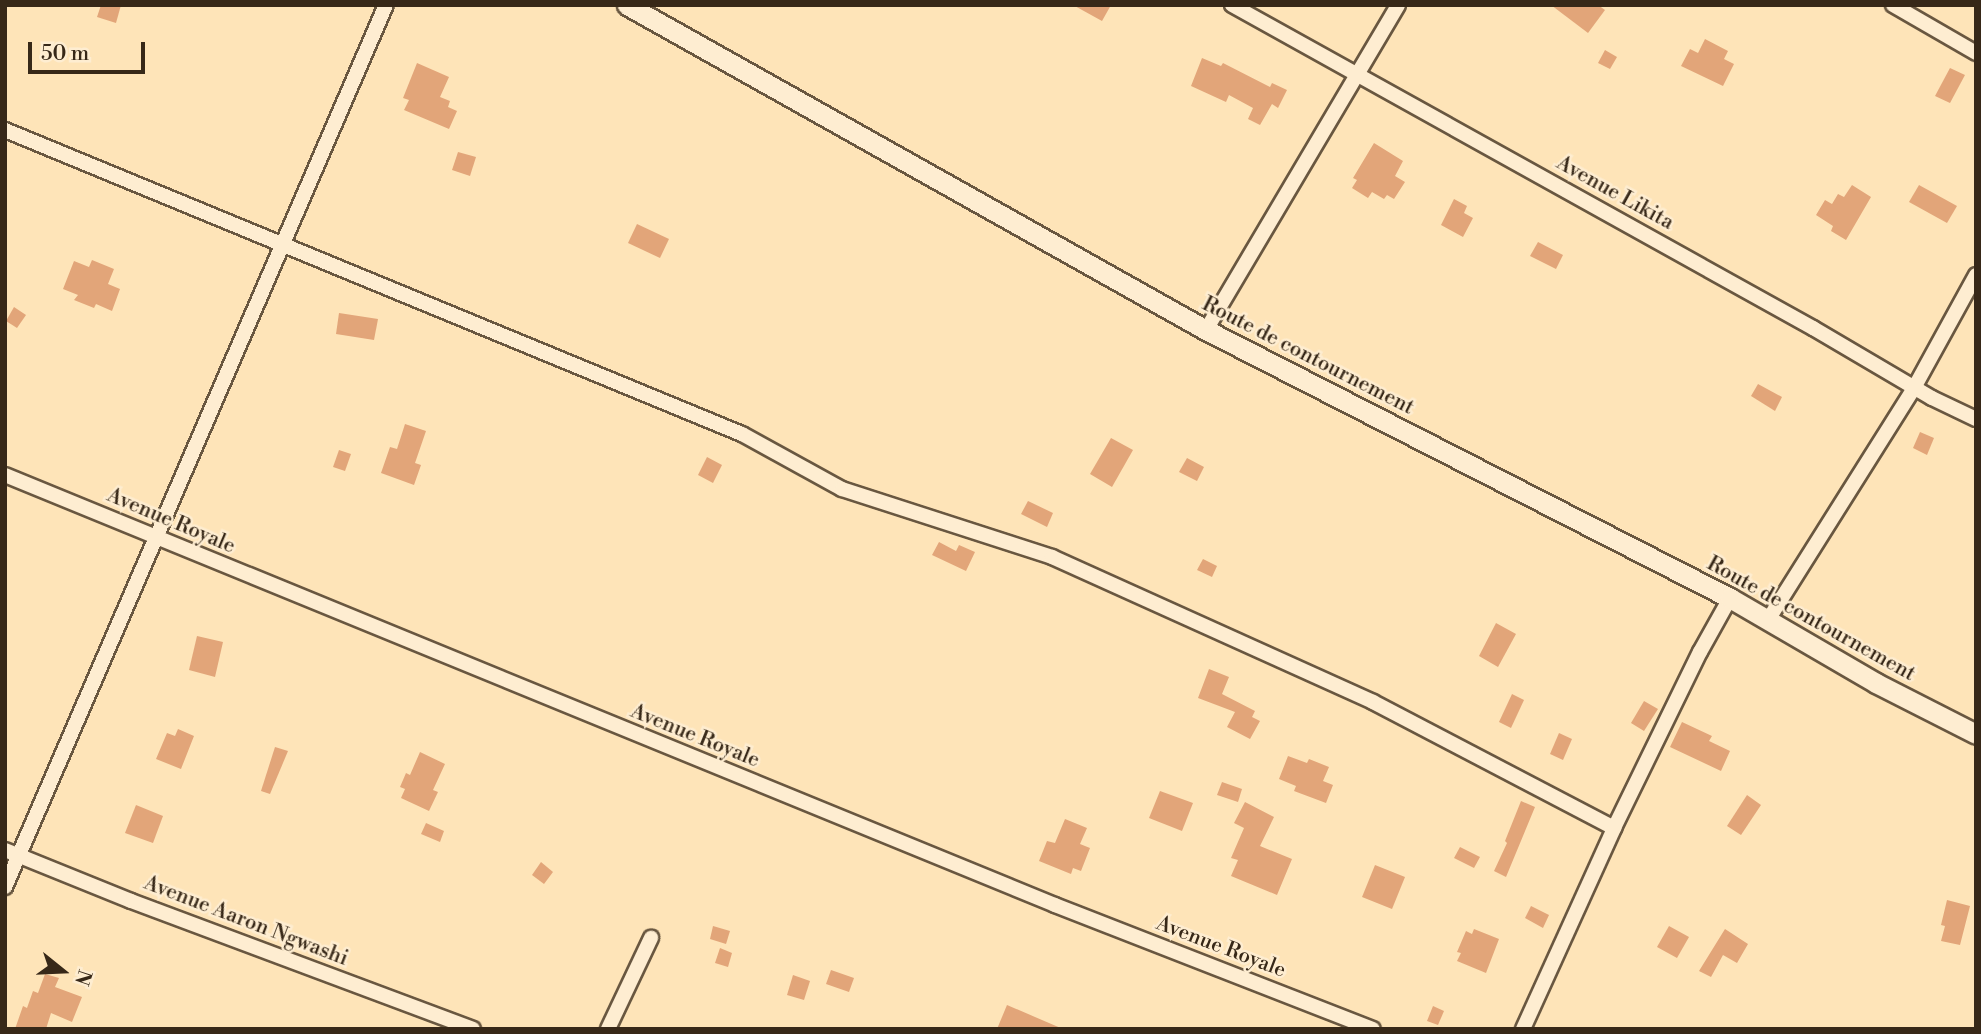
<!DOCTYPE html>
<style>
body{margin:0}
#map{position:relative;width:1981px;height:1034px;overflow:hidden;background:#fee4b8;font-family:"Libre Bodoni",serif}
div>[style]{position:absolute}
.building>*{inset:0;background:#e2a579}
.roads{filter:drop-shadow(2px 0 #695740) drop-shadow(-2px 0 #695740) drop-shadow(0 2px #695740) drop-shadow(0 -2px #695740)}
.street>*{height:14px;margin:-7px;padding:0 7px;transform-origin:7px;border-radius:7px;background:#feedd1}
.secondary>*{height:19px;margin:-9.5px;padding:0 9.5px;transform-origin:9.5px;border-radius:9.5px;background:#feedd1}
span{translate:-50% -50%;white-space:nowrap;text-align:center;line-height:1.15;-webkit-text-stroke:5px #feedd1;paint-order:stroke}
.street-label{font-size:21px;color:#372818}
.frame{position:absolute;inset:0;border:7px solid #372818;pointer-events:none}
.north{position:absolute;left:28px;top:936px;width:70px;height:70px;-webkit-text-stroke:5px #feedd1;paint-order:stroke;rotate:108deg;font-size:19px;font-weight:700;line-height:28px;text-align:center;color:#372818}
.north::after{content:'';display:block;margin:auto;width:24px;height:32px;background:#372818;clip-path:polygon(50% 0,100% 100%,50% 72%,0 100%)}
.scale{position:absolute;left:28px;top:42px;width:117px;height:32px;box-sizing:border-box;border:4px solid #372818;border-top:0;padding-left:9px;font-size:21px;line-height:24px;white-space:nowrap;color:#372818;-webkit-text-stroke:5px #feedd1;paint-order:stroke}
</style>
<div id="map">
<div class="building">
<i style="clip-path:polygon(101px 5px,121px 5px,116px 23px,97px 17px)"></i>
<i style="clip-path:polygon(1073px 5px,1111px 5px,1102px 21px)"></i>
<i style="clip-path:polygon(1551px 5px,1598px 5px,1605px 10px,1588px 33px)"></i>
<i style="clip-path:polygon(1705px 39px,1728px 51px,1724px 59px,1734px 64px,1723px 86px,1681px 66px,1690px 49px,1698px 53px)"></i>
<i style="clip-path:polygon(1605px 50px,1617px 57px,1610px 69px,1598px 63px)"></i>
<i style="clip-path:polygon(1202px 58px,1221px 66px,1223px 63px,1270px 87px,1272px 83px,1287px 90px,1278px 108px,1272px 104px,1260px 125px,1248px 119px,1253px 108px,1229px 95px,1226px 102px,1191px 86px)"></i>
<i style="clip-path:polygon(417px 63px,449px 77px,440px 97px,450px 101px,448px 107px,457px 111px,449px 129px,404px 110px,409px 100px,403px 98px)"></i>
<i style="clip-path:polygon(1950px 68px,1965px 75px,1950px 103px,1935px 96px)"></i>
<i style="clip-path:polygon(1374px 143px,1403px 161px,1395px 176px,1405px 182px,1394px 199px,1387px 195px,1384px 199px,1372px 192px,1368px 198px,1352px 188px,1357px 180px,1353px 178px)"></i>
<i style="clip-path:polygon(458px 152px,476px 157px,470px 176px,452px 170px)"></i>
<i style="clip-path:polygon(1852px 185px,1871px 197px,1846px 240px,1831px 231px,1833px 226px,1816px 215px,1825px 200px,1832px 204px,1838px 194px,1844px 197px)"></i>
<i style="clip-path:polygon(1919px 185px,1957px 206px,1947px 223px,1909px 202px)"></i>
<i style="clip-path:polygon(1454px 199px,1467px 206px,1464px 213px,1473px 218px,1463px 237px,1441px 225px)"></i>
<i style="clip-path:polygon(637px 224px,669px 239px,660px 258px,628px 243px)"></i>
<i style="clip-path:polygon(1538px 242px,1563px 255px,1556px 269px,1530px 256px)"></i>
<i style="clip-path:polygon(92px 260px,114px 269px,108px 284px,120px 289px,112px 311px,96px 304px,94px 308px,74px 300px,78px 295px,63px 289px,74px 261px,89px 267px)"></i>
<i style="clip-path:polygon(14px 307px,26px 315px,17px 328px,6px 321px)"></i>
<i style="clip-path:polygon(339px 313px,378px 319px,374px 340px,336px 334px)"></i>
<i style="clip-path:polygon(1758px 384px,1782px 397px,1775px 411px,1751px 396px)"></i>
<i style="clip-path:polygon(405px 424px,426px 431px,415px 463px,421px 465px,414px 485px,381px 473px,390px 447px,397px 449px)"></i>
<i style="clip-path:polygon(1920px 432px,1934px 438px,1927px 455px,1913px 448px)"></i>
<i style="clip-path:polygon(1111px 438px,1133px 450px,1112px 487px,1090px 474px)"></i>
<i style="clip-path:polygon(339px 450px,351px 454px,345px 471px,333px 467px)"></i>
<i style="clip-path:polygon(707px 457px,722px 465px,713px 483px,698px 475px)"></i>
<i style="clip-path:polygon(1187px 458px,1204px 467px,1197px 481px,1179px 472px)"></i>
<i style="clip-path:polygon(1028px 501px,1053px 513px,1047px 527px,1021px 514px)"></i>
<i style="clip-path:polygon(939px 542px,956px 551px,959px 545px,975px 552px,966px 571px,932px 555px)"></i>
<i style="clip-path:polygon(1203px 559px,1217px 566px,1212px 577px,1197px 570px)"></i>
<i style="clip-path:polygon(1496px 623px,1516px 634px,1498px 667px,1479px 656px)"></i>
<i style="clip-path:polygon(197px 636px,223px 642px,215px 677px,189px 670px)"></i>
<i style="clip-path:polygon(1209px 669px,1229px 677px,1222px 694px,1255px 711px,1252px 717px,1260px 721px,1250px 739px,1227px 727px,1235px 712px,1198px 698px)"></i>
<i style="clip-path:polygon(1512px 694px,1524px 700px,1511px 728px,1499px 722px)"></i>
<i style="clip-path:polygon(1644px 701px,1658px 709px,1644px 731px,1631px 723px)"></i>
<i style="clip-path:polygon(1682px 722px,1712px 736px,1709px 741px,1730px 751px,1721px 771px,1670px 747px)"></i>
<i style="clip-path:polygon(178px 729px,194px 736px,181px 769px,156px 759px,167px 733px,175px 736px)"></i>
<i style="clip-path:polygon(1559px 733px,1572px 739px,1563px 760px,1550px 754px)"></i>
<i style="clip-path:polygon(275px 747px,288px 751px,270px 794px,261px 791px)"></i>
<i style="clip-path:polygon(420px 752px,445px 764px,433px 790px,438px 792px,429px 811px,401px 798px,405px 789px,400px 787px,406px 773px,410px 775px)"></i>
<i style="clip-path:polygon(1288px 756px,1307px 763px,1309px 759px,1329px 767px,1323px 781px,1333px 785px,1326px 803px,1294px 791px,1296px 786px,1279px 779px)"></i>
<i style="clip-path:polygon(1222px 782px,1242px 789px,1238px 802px,1217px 795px)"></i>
<i style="clip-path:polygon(1160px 791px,1193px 803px,1182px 831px,1149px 818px)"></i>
<i style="clip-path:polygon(1747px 795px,1761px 805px,1741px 835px,1727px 826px)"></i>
<i style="clip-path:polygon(1521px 801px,1535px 807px,1506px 877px,1494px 871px,1507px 843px,1505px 841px)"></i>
<i style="clip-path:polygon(1245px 802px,1274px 817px,1260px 846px,1292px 859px,1277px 895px,1231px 876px,1238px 860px,1231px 858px,1244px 828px,1234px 823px)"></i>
<i style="clip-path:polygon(136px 805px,163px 816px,153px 843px,125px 833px)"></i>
<i style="clip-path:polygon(1065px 819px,1087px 828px,1080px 844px,1090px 848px,1081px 871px,1073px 868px,1071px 874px,1039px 861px,1047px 841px,1055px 843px)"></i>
<i style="clip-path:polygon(426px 823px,444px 831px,440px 842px,421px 834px)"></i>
<i style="clip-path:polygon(1460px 847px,1480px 857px,1474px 868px,1454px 858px)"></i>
<i style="clip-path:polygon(541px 862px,553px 872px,544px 884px,532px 875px)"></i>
<i style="clip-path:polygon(1375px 865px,1405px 877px,1392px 909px,1362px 897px)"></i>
<i style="clip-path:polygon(1947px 900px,1970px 906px,1960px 945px,1941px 941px,1945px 926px,1941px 925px)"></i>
<i style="clip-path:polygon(1531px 906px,1549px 915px,1543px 928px,1525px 918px)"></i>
<i style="clip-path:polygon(713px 926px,730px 931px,726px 944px,710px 939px)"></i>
<i style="clip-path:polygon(1669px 926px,1689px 937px,1677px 958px,1657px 947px)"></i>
<i style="clip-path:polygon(1474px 929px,1499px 939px,1486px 973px,1457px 961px,1461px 953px,1457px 952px,1466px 931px,1472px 934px)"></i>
<i style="clip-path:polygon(1725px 929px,1748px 944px,1737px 963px,1723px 955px,1711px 977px,1699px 971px)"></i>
<i style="clip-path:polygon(720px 948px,732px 953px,728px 967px,715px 963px)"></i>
<i style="clip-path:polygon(831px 970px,854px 978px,849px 992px,826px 984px)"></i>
<i style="clip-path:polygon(45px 974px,59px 978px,55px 987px,82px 997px,72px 1022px,51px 1013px,46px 1029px,15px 1029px,23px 1006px,27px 1008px,33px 991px,38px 993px)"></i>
<i style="clip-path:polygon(793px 975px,810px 981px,804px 1000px,787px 995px)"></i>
<i style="clip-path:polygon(1007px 1005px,1063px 1029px,997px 1029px)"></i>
<i style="clip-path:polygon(1433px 1006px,1444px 1011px,1438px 1025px,1427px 1021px)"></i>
</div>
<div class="roads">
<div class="street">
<i style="left:1232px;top:5px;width:665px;rotate:29.07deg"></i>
<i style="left:1813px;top:328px;width:138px;rotate:30.5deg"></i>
<i style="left:1932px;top:398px;width:49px;rotate:25.5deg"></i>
<i style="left:1893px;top:5px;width:96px;rotate:30deg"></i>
<i style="left:5px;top:130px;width:797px;rotate:22.42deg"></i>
<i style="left:742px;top:434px;width:114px;rotate:28.8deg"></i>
<i style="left:842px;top:489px;width:221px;rotate:17.9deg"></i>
<i style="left:1052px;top:557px;width:352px;rotate:24.3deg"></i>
<i style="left:1373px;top:702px;width:272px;rotate:27.6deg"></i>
<i style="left:1206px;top:330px;width:377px;rotate:-59.4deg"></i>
<i style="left:5px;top:475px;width:1135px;rotate:22.27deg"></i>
<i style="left:1055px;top:905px;width:341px;rotate:21.3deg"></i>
<i style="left:1768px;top:620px;width:274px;rotate:-57.8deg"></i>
<i style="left:1914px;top:388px;width:129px;rotate:-61.2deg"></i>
<i style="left:5px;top:850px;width:136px;rotate:22deg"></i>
<i style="left:131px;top:901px;width:365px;rotate:20.5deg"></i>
<i style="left:5px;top:887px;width:961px;rotate:-66.64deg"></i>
<i style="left:608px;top:1029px;width:101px;rotate:-64.7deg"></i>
<i style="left:1523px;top:1029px;width:221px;rotate:-65.6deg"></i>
<i style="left:1614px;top:828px;width:196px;rotate:-64deg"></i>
<i style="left:1700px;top:652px;width:62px;rotate:-60.9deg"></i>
</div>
<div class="secondary">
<i style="left:627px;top:5px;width:664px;rotate:29.31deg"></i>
<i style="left:1206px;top:330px;width:589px;rotate:27.09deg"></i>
<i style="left:1730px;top:598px;width:169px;rotate:30.2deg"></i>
<i style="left:1876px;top:683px;width:112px;rotate:27deg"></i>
</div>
</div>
<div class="street-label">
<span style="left:1615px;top:193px;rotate:29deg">Avenue Likita</span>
<span style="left:1308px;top:356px;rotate:27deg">Route de contournement</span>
<span style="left:171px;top:521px;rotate:23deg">Avenue Royale</span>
<span style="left:1811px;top:619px;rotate:29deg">Route de contournement</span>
<span style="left:695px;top:736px;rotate:22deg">Avenue Royale</span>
<span style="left:246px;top:921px;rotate:21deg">Avenue Aaron Ngwashi</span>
<span style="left:1221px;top:947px;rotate:21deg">Avenue Royale</span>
</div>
<div class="frame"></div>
<div class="north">N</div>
<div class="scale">50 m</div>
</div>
